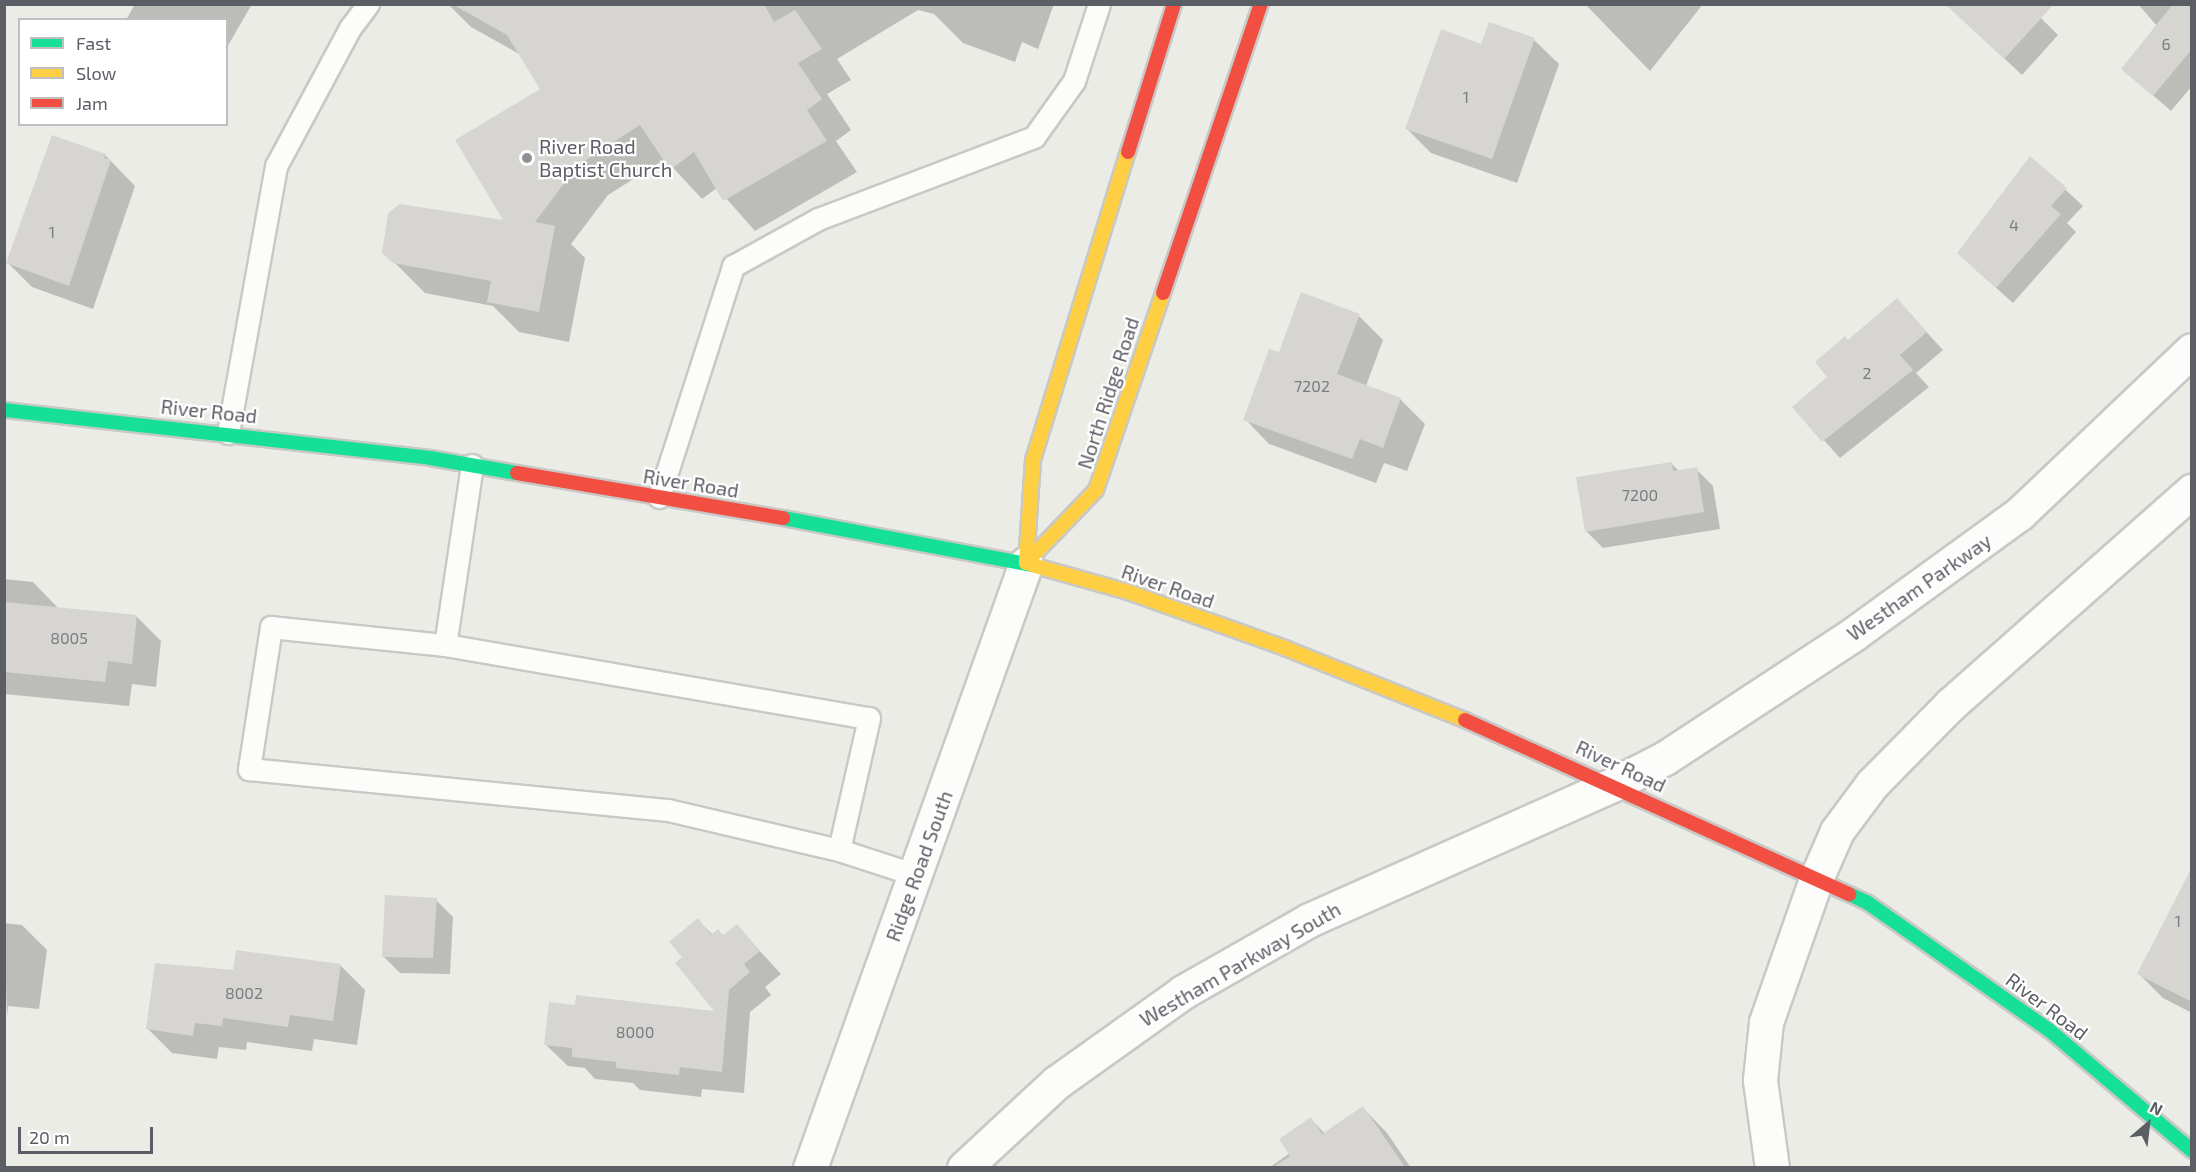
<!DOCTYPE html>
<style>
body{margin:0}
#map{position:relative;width:2196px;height:1172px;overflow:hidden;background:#ecece7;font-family:"Exo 2",sans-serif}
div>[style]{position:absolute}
.shadow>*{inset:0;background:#0003}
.building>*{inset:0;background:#d6d5d2}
.roads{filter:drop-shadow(2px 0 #c8c9c7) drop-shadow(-2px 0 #c8c9c7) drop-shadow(0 2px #c8c9c7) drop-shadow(0 -2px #c8c9c7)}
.lane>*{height:21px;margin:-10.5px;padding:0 10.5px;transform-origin:10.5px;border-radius:10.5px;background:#fcfcfb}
.street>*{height:33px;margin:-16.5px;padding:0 16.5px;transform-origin:16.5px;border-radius:16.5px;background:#fcfcfb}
.fast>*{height:14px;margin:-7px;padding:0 7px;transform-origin:7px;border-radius:7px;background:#16e098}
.slow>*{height:14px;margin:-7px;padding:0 7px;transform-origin:7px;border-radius:7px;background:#ffcf43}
.jam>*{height:14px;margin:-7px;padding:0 7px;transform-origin:7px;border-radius:7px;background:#f24e42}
.dots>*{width:16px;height:16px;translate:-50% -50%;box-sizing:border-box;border:3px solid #fff;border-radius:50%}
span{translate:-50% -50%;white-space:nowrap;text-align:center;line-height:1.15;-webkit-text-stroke:4.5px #fff;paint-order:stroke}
.number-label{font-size:16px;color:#7b7c81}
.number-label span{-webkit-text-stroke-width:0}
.poi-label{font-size:20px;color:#5c5e65}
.left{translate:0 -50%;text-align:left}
.street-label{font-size:20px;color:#5c5e65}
.frame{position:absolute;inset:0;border:6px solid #5c5e65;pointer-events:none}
.legend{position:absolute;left:18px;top:18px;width:210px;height:108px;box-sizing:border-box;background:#fff;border:2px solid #bebfc1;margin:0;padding:8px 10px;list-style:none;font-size:18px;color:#5c5e65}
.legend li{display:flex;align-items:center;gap:12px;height:30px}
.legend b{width:30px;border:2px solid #bebfc1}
.north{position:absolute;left:2118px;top:1094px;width:60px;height:60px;-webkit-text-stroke:4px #fff;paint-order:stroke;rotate:28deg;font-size:16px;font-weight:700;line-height:24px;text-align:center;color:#5c5e65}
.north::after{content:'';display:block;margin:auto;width:21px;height:27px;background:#5c5e65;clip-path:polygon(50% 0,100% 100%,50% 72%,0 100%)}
.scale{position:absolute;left:18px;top:1127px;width:135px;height:27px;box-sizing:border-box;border:3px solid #5c5e65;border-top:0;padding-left:8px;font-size:18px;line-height:21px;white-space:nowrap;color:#5c5e65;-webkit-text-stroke:4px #fff;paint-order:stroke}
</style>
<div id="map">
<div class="shadow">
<i style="clip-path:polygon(135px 4px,252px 4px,226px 49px,226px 20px,126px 20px)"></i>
<i style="clip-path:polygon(448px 4px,1054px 4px,1038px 49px,1022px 42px,1015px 62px,963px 43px,934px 14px,918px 10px,837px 59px,851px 80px,827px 94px,851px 130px,836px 141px,857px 172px,755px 231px,717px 188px,702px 199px,665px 159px,608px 195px,571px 244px,585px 258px,569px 342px,519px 332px,493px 306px,425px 293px,384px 252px,506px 222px,542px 90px,521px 55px,471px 27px)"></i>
<i style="clip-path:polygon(1585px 4px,1703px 4px,1650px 71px)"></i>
<i style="clip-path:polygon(2027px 4px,2058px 35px,2022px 75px,1978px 34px)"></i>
<i style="clip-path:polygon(2192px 4px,2192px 86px,2171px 111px,2123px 69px,2157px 26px,2138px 4px)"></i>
<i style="clip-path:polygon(1534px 40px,1559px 64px,1517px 183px,1431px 153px,1407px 129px,1482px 46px)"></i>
<i style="clip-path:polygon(105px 155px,135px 186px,93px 309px,32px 287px,8px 263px)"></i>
<i style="clip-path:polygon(2031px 158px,2083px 206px,2067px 223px,2076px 232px,2013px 303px,1976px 270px)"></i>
<i style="clip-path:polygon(1897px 300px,1943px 350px,1916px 373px,1929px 387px,1840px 458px,1794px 407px,1829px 377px,1849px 342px)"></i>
<i style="clip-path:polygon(1359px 316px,1383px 340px,1366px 386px,1400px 399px,1425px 424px,1407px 471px,1384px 463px,1376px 483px,1269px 444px,1245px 419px,1280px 354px)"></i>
<i style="clip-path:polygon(1672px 464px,1680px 472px,1696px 469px,1713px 486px,1720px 529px,1603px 548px,1586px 531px)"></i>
<i style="clip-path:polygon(4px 579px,33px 582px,58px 608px,136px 616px,161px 641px,156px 687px,132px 684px,129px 706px,4px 694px)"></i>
<i style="clip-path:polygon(2192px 871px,2192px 1013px,2163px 998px,2139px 974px)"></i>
<i style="clip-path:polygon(436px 900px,453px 917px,450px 974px,400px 973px,384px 957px)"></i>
<i style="clip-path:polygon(698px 920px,713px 935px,724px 936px,737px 926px,781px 974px,765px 987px,771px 995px,750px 1012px,744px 1093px,702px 1089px,701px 1097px,640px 1090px,633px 1083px,595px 1079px,585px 1068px,568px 1066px,545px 1044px,576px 1006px,718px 1013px,685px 957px)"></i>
<i style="clip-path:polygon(4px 923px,22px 925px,47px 950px,39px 1009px,8px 1006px,7px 1017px)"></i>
<i style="clip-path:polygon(340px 965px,365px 990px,357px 1045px,314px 1039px,312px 1051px,247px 1042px,246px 1050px,219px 1047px,217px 1059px,172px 1053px,148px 1029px,235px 972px)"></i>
<i style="clip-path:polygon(1363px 1108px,1387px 1133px,1411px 1168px,1269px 1168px,1290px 1153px,1311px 1119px,1325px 1134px)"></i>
</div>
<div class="building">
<i style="clip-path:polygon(452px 4px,764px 4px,774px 22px,795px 10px,822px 49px,798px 63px,822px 99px,807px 110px,827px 141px,723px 201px,694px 152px,670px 170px,640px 125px,578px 165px,535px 222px,555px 226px,539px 312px,487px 302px,491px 281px,393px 263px,382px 253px,388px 213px,400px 204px,503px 220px,455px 140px,540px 89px,507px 35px)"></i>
<i style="clip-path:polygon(1945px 4px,2054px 4px,2004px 59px)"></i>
<i style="clip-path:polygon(2173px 4px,2192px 4px,2192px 49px,2153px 96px,2121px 69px)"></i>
<i style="clip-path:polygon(1489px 22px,1535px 38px,1492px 159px,1405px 129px,1441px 29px,1481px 44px)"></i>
<i style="clip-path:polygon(52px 135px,106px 154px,104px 158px,111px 160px,69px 286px,6px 263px)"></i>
<i style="clip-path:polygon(2030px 156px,2067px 188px,2051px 206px,2061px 214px,1996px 288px,1957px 253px)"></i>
<i style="clip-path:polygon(1301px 292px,1360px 314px,1337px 374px,1401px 398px,1383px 448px,1360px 439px,1352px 459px,1243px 420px,1269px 349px,1279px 352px)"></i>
<i style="clip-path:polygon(1897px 298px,1927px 332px,1900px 355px,1913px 370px,1822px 442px,1792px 407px,1827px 377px,1815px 362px,1845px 336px,1848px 340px)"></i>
<i style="clip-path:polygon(1672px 462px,1673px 471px,1697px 467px,1704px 512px,1585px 532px,1576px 477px)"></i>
<i style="clip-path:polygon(4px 602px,137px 615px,132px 664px,108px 661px,105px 682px,4px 672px)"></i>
<i style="clip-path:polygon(2192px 867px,2192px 1002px,2137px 974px)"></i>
<i style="clip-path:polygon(385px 895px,437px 898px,433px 958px,382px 957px)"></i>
<i style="clip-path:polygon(698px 918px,711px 935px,718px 929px,723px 935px,737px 924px,760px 951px,744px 964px,750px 972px,729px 990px,722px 1072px,680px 1067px,679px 1075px,616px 1068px,616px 1062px,572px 1057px,572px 1048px,544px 1045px,549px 1002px,575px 1005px,576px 995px,714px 1011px,675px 963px,682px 957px,669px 942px)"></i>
<i style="clip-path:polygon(236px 950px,341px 964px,333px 1021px,290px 1015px,288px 1027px,223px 1018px,222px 1026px,195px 1023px,193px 1036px,146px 1029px,155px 963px,233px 970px)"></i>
<i style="clip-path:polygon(1363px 1106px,1405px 1167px,1273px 1167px,1290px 1156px,1279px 1139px,1311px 1117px,1322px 1134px)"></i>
</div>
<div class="roads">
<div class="lane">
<i style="left:228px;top:433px;width:271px;rotate:-79.8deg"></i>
<i style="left:276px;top:166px;width:157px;rotate:-61.8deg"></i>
<i style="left:350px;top:28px;width:30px;rotate:-53deg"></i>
<i style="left:472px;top:465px;width:182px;rotate:98.5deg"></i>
<i style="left:445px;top:645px;width:430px;rotate:9.8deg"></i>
<i style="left:869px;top:718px;width:135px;rotate:102.8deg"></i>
<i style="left:839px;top:850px;width:81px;rotate:18deg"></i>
<i style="left:659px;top:497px;width:243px;rotate:-72.2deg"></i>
<i style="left:733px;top:266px;width:97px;rotate:-28.9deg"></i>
<i style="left:818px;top:219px;width:231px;rotate:-20.8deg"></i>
<i style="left:1034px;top:137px;width:69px;rotate:-54.5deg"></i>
<i style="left:1074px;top:81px;width:81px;rotate:-72deg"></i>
<i style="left:445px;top:645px;width:175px;rotate:-174.1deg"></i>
<i style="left:271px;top:627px;width:144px;rotate:98.8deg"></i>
<i style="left:249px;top:769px;width:421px;rotate:5.6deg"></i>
<i style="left:668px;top:810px;width:176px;rotate:13.2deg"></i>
</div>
<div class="street">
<i style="left:810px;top:1168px;width:642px;rotate:-70.35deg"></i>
<i style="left:964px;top:1168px;width:127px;rotate:-42.8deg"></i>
<i style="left:1057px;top:1082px;width:155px;rotate:-35.5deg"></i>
<i style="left:1183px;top:992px;width:145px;rotate:-29.7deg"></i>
<i style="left:1309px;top:920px;width:334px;rotate:-24deg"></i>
<i style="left:1614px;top:784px;width:57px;rotate:-27deg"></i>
<i style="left:1665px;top:758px;width:227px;rotate:-33.3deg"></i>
<i style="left:1855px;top:633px;width:203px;rotate:-36deg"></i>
<i style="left:2019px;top:514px;width:238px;rotate:-43.5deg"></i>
<i style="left:1772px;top:1168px;width:89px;rotate:-97.8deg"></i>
<i style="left:1760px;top:1080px;width:58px;rotate:-84.1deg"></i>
<i style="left:1766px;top:1022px;width:151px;rotate:-70.7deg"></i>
<i style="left:1816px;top:879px;width:52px;rotate:-66.4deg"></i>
<i style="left:1837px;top:831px;width:59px;rotate:-53.3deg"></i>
<i style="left:1872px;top:784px;width:112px;rotate:-45.4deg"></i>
<i style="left:1951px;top:704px;width:322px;rotate:-41.5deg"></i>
</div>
<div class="fast">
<i style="left:4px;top:410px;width:429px;rotate:6.4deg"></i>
<i style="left:430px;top:458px;width:88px;rotate:9.8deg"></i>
<i style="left:783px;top:518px;width:253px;rotate:10.7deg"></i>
<i style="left:1849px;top:894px;width:21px;rotate:25deg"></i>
<i style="left:1868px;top:903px;width:221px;rotate:35.1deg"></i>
<i style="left:2049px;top:1030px;width:187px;rotate:40.2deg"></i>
</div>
<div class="slow">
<i style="left:1026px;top:563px;width:101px;rotate:-46.2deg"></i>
<i style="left:1096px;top:490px;width:208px;rotate:-71.2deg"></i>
<i style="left:1026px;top:563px;width:103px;rotate:-86.1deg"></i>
<i style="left:1033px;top:460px;width:322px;rotate:-72.9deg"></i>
<i style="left:1032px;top:565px;width:100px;rotate:15.7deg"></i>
<i style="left:1128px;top:592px;width:167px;rotate:19.6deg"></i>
<i style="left:1285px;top:648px;width:194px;rotate:21.8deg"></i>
</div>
<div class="jam">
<i style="left:1128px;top:152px;width:155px;rotate:-72.7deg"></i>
<i style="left:1163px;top:293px;width:305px;rotate:-71.3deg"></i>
<i style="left:517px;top:473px;width:270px;rotate:9.6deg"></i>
<i style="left:1465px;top:720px;width:422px;rotate:24.4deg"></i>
</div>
</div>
<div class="dots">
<i style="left:527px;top:158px;background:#8e9092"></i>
</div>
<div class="number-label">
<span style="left:2166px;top:44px">6</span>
<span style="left:1466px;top:97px">1</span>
<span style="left:2014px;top:225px">4</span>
<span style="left:52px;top:232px">1</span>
<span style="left:1867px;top:373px">2</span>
<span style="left:1312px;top:386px">7202</span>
<span style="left:1640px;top:495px">7200</span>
<span style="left:69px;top:638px">8005</span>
<span style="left:2178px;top:921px">1</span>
<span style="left:244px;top:993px">8002</span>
<span style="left:635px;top:1032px">8000</span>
</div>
<div class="poi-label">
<span class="left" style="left:539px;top:158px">River Road<br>Baptist Church</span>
</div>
<div class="street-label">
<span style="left:1108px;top:393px;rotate:-72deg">North Ridge Road</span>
<span style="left:209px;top:411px;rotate:6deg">River Road</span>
<span style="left:691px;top:483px;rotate:9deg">River Road</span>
<span style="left:1168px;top:586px;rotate:19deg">River Road</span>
<span style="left:1919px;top:587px;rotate:-35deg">Westham Parkway</span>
<span style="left:1621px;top:766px;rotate:25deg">River Road</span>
<span style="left:919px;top:866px;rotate:-70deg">Ridge Road South</span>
<span style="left:1240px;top:964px;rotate:-30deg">Westham Parkway South</span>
<span style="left:2047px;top:1006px;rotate:37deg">River Road</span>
</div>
<div class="frame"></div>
<ul class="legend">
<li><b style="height:8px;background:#16e098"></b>Fast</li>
<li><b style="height:8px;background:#ffcf43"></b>Slow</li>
<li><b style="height:8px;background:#f24e42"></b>Jam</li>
</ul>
<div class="north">N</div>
<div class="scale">20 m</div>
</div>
